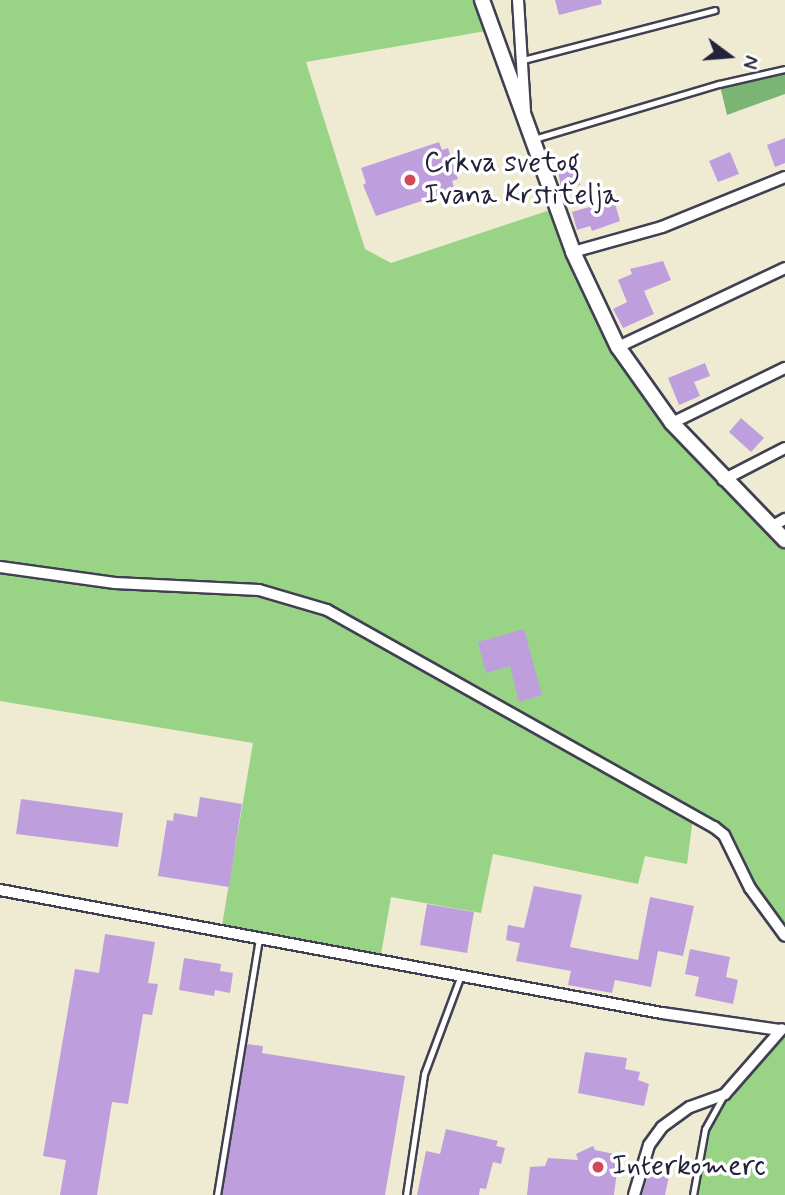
<!DOCTYPE html>
<style>
body{margin:0}
#map{position:relative;width:785px;height:1195px;overflow:hidden;background:#efead2;font-family:Mynerve,sans-serif}
div>[style]{position:absolute}
.green>*{inset:0;background:#99d386}
.forest>*{inset:0;background:#7ab573}
.building>*{inset:0;background:#bf9edd}
.roads{filter:drop-shadow(2px 0 #414052) drop-shadow(-2px 0 #414052) drop-shadow(0 2px #414052) drop-shadow(0 -2px #414052)}
.lane>*{height:5px;margin:-2.5px;padding:0 2.5px;transform-origin:2.5px;border-radius:2.5px;background:#fff}
.street>*{height:10px;margin:-5px;padding:0 5px;transform-origin:5px;border-radius:5px;background:#fff}
.secondary>*{height:14px;margin:-7px;padding:0 7px;transform-origin:7px;border-radius:7px;background:#fff}
.dots>*{width:19px;height:19px;translate:-50% -50%;box-sizing:border-box;border:4px solid #fff;border-radius:50%}
span{translate:-50% -50%;white-space:nowrap;text-align:center;line-height:1.15;-webkit-text-stroke:7px #fff;paint-order:stroke}
.poi-label{font-size:28px;color:#22223b}
.left{translate:0 -50%;text-align:left}
.north{position:absolute;left:694px;top:21px;width:70px;height:70px;-webkit-text-stroke:5px #fff;paint-order:stroke;rotate:106deg;font-size:19px;font-weight:700;line-height:28px;text-align:center;color:#22223b}
.north::after{content:'';display:block;margin:auto;width:24px;height:32px;background:#22223b;clip-path:polygon(50% 0,100% 100%,50% 72%,0 100%)}
</style>
<div id="map">
<div class="green">
<i style="clip-path:polygon(0 0,482px 0,492px 30px,306px 62px,365px 249px,391px 263px,556px 208px,616px 348px,785px 542px,785px 936px,724px 836px,693px 818px,687px 864px,645px 856px,638px 884px,493px 854px,481px 913px,391px 897px,380px 960px,221px 931px,253px 743px,0 701px)"></i>
<i style="clip-path:polygon(785px 1028px,785px 1195px,693px 1195px,705px 1129px,725px 1094px)"></i>
</div>
<div class="forest">
<i style="clip-path:polygon(785px 70px,785px 94px,727px 115px,720px 86px)"></i>
</div>
<div class="building">
<i style="clip-path:polygon(555px 0,601px 0,602px 4px,559px 15px)"></i>
<i style="clip-path:polygon(785px 138px,785px 163px,775px 167px,767px 145px)"></i>
<i style="clip-path:polygon(439px 142px,442px 150px,448px 148px,458px 179px,452px 181px,455px 190px,376px 216px,363px 185px,366px 183px,361px 168px)"></i>
<i style="clip-path:polygon(730px 152px,739px 174px,718px 182px,709px 161px)"></i>
<i style="clip-path:polygon(577px 162px,580px 185px,561px 188px,557px 165px)"></i>
<i style="clip-path:polygon(614px 200px,620px 221px,592px 231px,590px 226px,577px 230px,572px 212px)"></i>
<i style="clip-path:polygon(663px 261px,671px 280px,644px 291px,654px 314px,623px 328px,613px 309px,627px 302px,618px 280px,632px 274px,630px 269px)"></i>
<i style="clip-path:polygon(705px 363px,710px 376px,694px 382px,700px 396px,679px 405px,668px 378px)"></i>
<i style="clip-path:polygon(741px 418px,764px 438px,751px 452px,729px 432px)"></i>
<i style="clip-path:polygon(524px 629px,542px 695px,519px 702px,510px 666px,486px 673px,478px 642px)"></i>
<i style="clip-path:polygon(200px 797px,242px 804px,229px 887px,158px 876px,167px 820px,173px 821px,174px 813px,197px 817px)"></i>
<i style="clip-path:polygon(21px 799px,123px 813px,118px 847px,16px 834px)"></i>
<i style="clip-path:polygon(534px 886px,582px 895px,570px 947px,638px 960px,650px 897px,694px 906px,683px 956px,658px 951px,651px 987px,615px 980px,612px 993px,568px 985px,571px 971px,516px 961px,520px 943px,506px 940px,508px 925px,524px 928px)"></i>
<i style="clip-path:polygon(427px 904px,474px 912px,467px 953px,420px 945px)"></i>
<i style="clip-path:polygon(105px 934px,155px 942px,148px 983px,158px 984px,152px 1015px,143px 1014px,128px 1104px,112px 1102px,97px 1195px,60px 1195px,66px 1160px,43px 1156px,75px 969px,99px 973px)"></i>
<i style="clip-path:polygon(690px 949px,730px 957px,726px 977px,738px 980px,733px 1004px,695px 996px,699px 977px,685px 974px)"></i>
<i style="clip-path:polygon(184px 958px,221px 964px,220px 971px,233px 973px,230px 993px,215px 990px,214px 996px,179px 990px)"></i>
<i style="clip-path:polygon(247px 1044px,263px 1046px,262px 1053px,405px 1076px,385px 1195px,222px 1195px)"></i>
<i style="clip-path:polygon(585px 1052px,627px 1058px,625px 1069px,640px 1072px,638px 1080px,649px 1084px,644px 1106px,578px 1093px)"></i>
<i style="clip-path:polygon(446px 1129px,498px 1141px,496px 1146px,505px 1148px,501px 1164px,493px 1162px,486px 1189px,480px 1188px,479px 1195px,417px 1195px,426px 1151px,440px 1154px)"></i>
<i style="clip-path:polygon(593px 1146px,595px 1150px,619px 1155px,614px 1195px,527px 1195px,530px 1167px,545px 1166px,548px 1158px,578px 1160px,576px 1154px)"></i>
<i style="clip-path:polygon(649px 1172px,669px 1176px,665px 1195px,642px 1195px)"></i>
</div>
<div class="roads">
<div class="lane">
<i style="left:523px;top:60px;width:198px;rotate:-14.6deg"></i>
<i style="left:534px;top:139px;width:193px;rotate:-16.6deg"></i>
<i style="left:719px;top:84px;width:68px;rotate:-12.8deg"></i>
<i style="left:217px;top:1195px;width:259px;rotate:-80.7deg"></i>
<i style="left:406px;top:1195px;width:122px;rotate:-81.5deg"></i>
<i style="left:424px;top:1074px;width:106px;rotate:-69.5deg"></i>
<i style="left:693px;top:1195px;width:67px;rotate:-79.7deg"></i>
<i style="left:705px;top:1129px;width:38px;rotate:-61deg"></i>
</div>
<div class="street">
<i style="left:518px;top:0;width:111px;rotate:86.4deg"></i>
<i style="left:573px;top:252px;width:92px;rotate:-15.7deg"></i>
<i style="left:662px;top:227px;width:133px;rotate:-22.1deg"></i>
<i style="left:618px;top:347px;width:185px;rotate:-25.3deg"></i>
<i style="left:672px;top:423px;width:126px;rotate:-26deg"></i>
<i style="left:723px;top:480px;width:70px;rotate:-27.3deg"></i>
<i style="left:771px;top:527px;width:16px;rotate:-30deg"></i>
<i style="left:0;top:567px;width:116px;rotate:7.9deg"></i>
<i style="left:115px;top:583px;width:144px;rotate:2.8deg"></i>
<i style="left:259px;top:590px;width:71px;rotate:16.4deg"></i>
<i style="left:327px;top:610px;width:444px;rotate:29.3deg"></i>
<i style="left:714px;top:827px;width:13px;rotate:39deg"></i>
<i style="left:724px;top:835px;width:59px;rotate:63.9deg"></i>
<i style="left:750px;top:888px;width:59px;rotate:53.9deg"></i>
<i style="left:0;top:890px;width:673px;rotate:10.53deg"></i>
<i style="left:662px;top:1013px;width:119px;rotate:8.2deg"></i>
<i style="left:634px;top:1195px;width:52px;rotate:-73.3deg"></i>
<i style="left:649px;top:1145px;width:22px;rotate:-54deg"></i>
<i style="left:662px;top:1127px;width:34px;rotate:-36deg"></i>
<i style="left:690px;top:1107px;width:37px;rotate:-20deg"></i>
<i style="left:725px;top:1094px;width:86px;rotate:-48.8deg"></i>
</div>
<div class="secondary">
<i style="left:482px;top:0;width:268px;rotate:70.1deg"></i>
<i style="left:573px;top:252px;width:105px;rotate:64.7deg"></i>
<i style="left:618px;top:347px;width:93px;rotate:54.6deg"></i>
<i style="left:672px;top:423px;width:163px;rotate:46deg"></i>
</div>
</div>
<div class="dots">
<i style="left:410px;top:180px;background:#d1495b"></i>
<i style="left:598px;top:1167px;background:#d1495b"></i>
</div>
<div class="poi-label">
<span class="left" style="left:424px;top:180px">Crkva svetog<br>Ivana Krstitelja</span>
<span class="left" style="left:612px;top:1167px">Interkomerc</span>
</div>
<div class="north">N</div>
</div>
